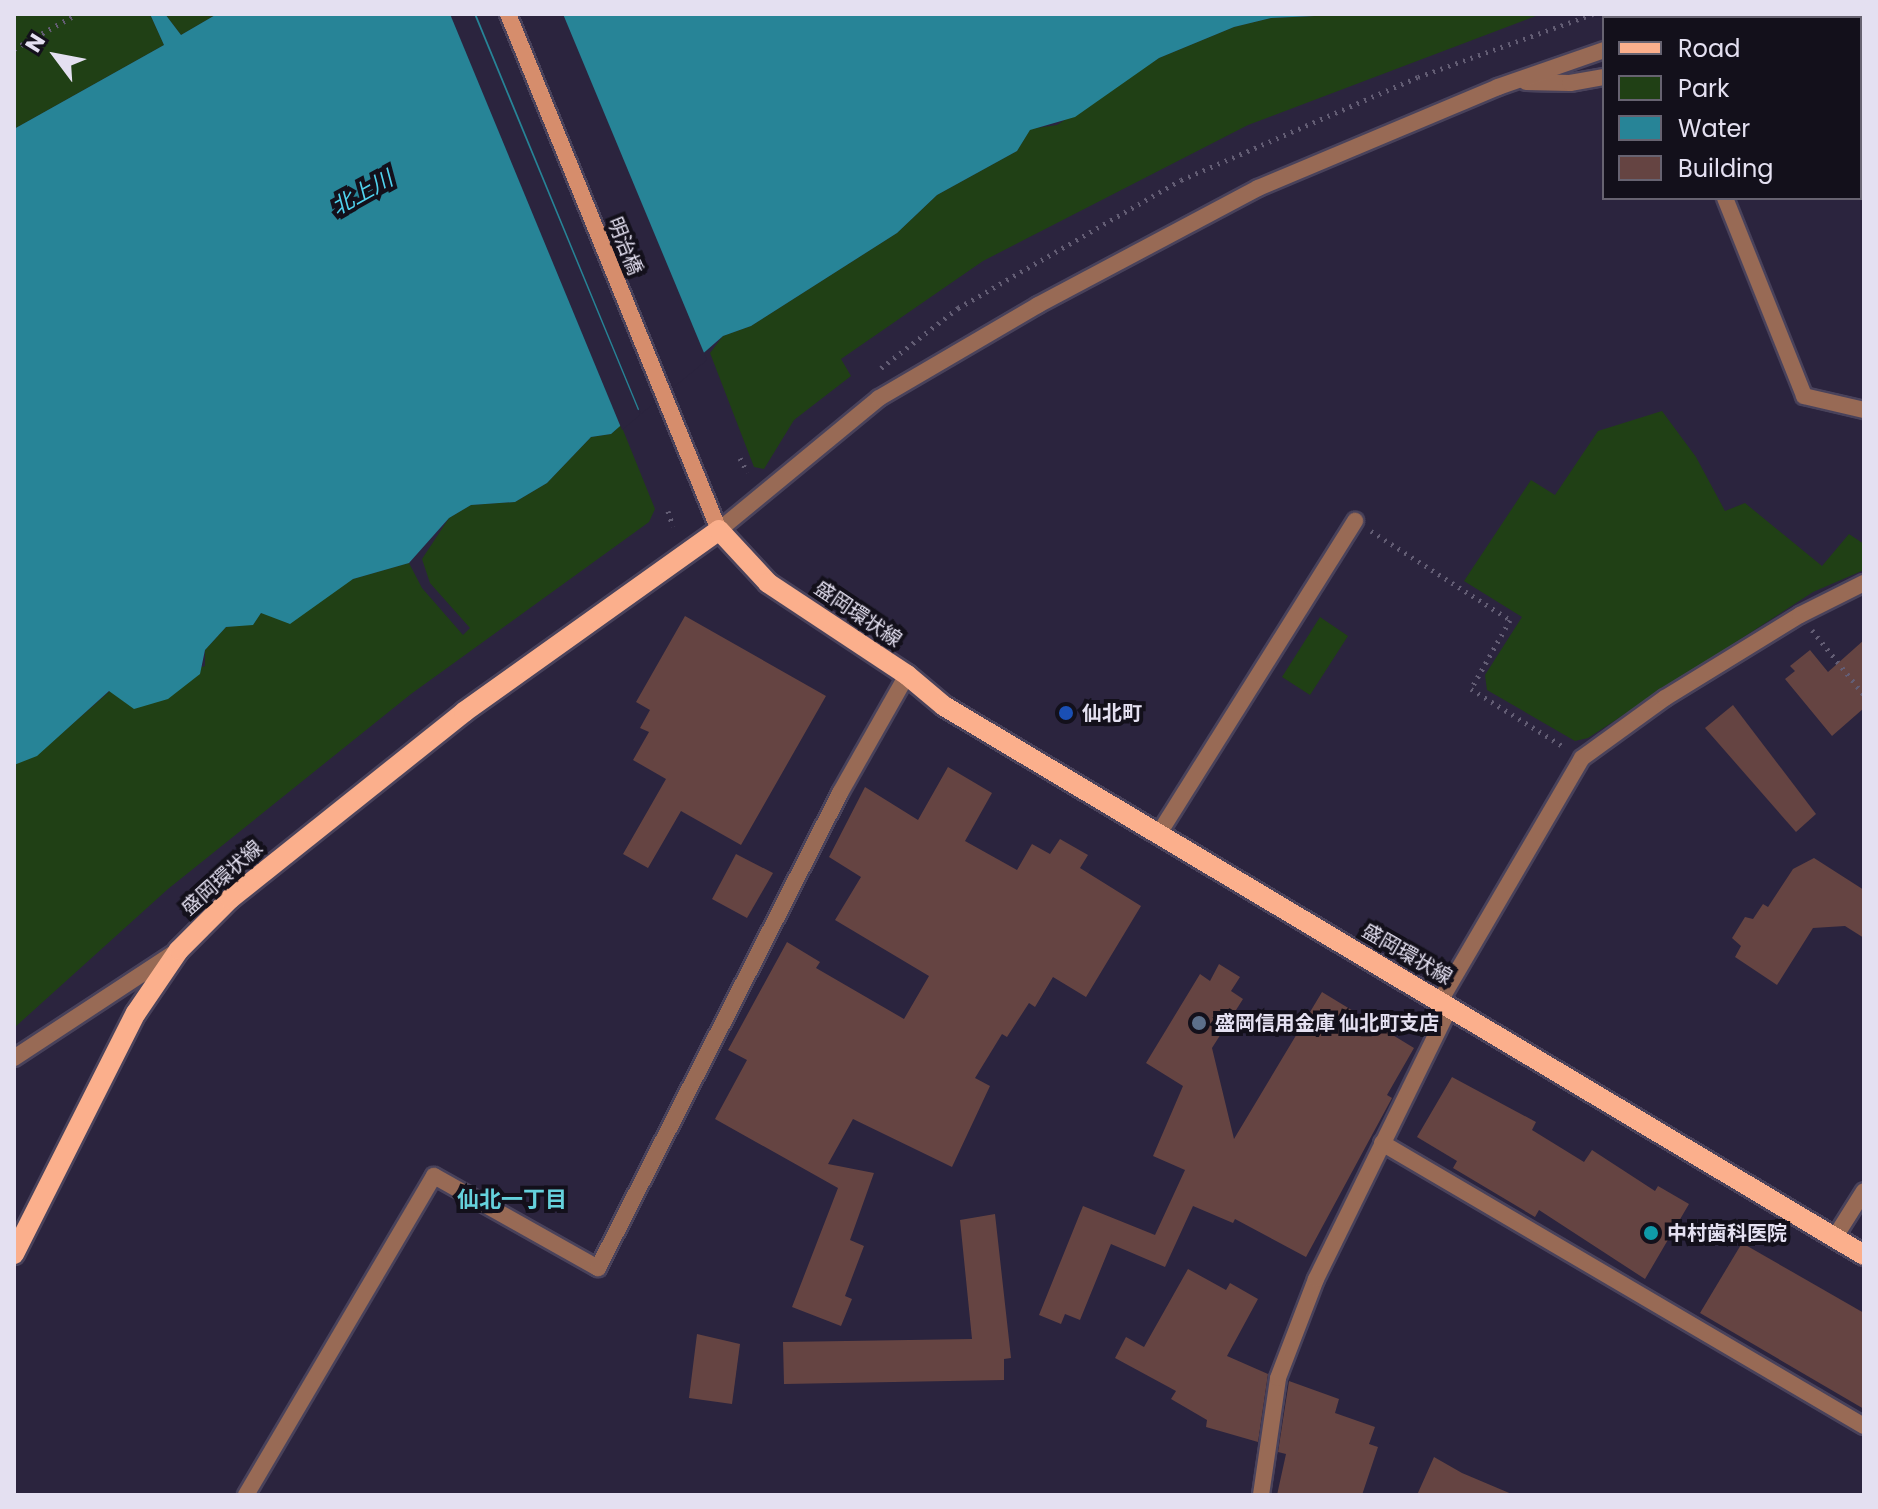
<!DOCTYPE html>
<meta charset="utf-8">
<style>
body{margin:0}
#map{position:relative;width:1878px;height:1509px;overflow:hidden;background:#2b243e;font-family:Poppins,"Noto Sans JP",sans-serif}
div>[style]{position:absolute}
.green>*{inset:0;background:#204015}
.water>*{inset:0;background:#278497}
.pier>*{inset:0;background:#2b243e}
.building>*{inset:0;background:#654442}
.path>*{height:5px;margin-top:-2.5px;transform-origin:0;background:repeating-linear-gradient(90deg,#635d74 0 2px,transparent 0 8px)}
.roads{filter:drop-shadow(2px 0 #49425b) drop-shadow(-2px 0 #49425b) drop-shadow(0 2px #49425b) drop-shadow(0 -2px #49425b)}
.lane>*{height:16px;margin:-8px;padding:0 8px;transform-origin:8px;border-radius:8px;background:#986a55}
.street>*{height:16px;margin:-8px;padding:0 8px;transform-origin:8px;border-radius:8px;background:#986a55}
.secondary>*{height:16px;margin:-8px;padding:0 8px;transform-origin:8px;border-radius:8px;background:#d68d6c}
.primary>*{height:20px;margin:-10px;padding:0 10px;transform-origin:10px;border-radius:10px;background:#fbaf8c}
.dots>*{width:22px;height:22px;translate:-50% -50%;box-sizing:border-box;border:4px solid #13101b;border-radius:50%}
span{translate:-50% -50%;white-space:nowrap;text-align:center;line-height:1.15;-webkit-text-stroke:8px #13101b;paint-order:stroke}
.street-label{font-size:20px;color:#e4e0f1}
.poi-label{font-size:20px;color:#e4e0f1;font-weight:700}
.left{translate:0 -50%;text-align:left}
.water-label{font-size:22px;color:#50d2ee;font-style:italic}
.neighbourhood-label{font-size:22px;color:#65d1dc;font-weight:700}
.frame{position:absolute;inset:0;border:16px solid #e4e0f1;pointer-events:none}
.legend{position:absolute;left:1602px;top:16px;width:260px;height:184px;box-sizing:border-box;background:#13101b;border:2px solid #676371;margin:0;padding:10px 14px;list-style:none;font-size:24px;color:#e4e0f1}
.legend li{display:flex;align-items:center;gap:16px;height:40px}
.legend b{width:40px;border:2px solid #676371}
.north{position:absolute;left:16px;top:16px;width:80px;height:80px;-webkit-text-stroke:6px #13101b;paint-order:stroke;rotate:302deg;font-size:22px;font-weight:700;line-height:32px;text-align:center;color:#e4e0f1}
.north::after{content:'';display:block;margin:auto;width:28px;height:36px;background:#e4e0f1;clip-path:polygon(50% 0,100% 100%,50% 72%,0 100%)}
</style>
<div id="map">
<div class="green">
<i style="clip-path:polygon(14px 14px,150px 14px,164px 45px,14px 129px)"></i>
<i style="clip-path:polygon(165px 14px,217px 14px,181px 35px)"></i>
<i style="clip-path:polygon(1358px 14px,1541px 14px,1248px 125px,983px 261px,841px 359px,851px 376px,794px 420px,764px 469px,754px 467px,710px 353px,723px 336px,751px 326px,897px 233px,937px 195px,1017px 151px,1030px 129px,1057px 125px,1159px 58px,1234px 27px,1271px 18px)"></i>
<i style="clip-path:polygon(1662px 411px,1696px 457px,1725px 511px,1745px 503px,1822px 566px,1849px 534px,1864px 544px,1864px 570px,1813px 592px,1588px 738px,1575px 741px,1487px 690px,1485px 675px,1522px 617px,1464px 581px,1531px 480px,1555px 495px,1598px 431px)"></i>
<i style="clip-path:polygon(621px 425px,655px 509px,649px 522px,411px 694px,168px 889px,14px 1028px,14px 765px,45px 748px,110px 691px,205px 666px,205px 650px,226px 627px,253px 624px,261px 613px,275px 616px,353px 579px,409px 563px,422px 588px,463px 635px,470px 628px,430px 583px,422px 559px,449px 518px,471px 505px,515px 502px,547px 483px,591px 437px,611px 434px)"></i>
<i style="clip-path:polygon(1320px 617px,1348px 636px,1310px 695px,1282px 677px)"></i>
</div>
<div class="water">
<i style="clip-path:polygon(150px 14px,165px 14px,181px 35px,217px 14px,1358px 14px,1271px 18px,1234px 27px,1159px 58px,1075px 117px,1030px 130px,1017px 151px,937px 195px,897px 233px,751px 326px,723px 336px,611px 434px,591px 437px,547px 483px,515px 502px,471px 505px,449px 518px,409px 563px,353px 579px,290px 624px,261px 613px,253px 625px,226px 627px,205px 650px,200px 674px,168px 699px,134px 709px,109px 691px,37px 756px,14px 765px,14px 129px,164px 45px)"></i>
</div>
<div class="pier">
<i style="clip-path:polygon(450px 14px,474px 14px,640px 415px,622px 430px)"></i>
<i style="clip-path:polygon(476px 14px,563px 14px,707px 360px,641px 414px)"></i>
</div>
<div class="building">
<i style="clip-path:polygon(685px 616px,826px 696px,741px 845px,681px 811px,648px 868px,623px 854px,666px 779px,633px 760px,649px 732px,640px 728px,650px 710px,636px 702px)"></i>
<i style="clip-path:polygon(1864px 640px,1864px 708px,1832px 736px,1785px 679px,1795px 671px,1790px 666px,1810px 650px,1828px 672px)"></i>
<i style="clip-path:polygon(1733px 705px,1816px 814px,1796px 832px,1705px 728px)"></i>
<i style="clip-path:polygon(948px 767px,992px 793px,965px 841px,1017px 870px,1032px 844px,1050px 854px,1060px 839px,1088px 855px,1080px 868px,1141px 906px,1086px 997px,1053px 977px,1035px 1007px,1029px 1003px,1007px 1037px,1002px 1034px,975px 1078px,990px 1086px,952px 1167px,853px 1119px,828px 1164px,874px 1173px,850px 1240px,864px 1246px,845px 1296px,852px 1299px,841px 1326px,792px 1307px,838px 1188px,715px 1119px,747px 1060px,728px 1050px,787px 942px,820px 962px,816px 968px,904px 1019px,929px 976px,835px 920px,861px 877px,829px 857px,865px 787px,918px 820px)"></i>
<i style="clip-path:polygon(736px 854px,773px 873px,747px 918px,712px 899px)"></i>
<i style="clip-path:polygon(1814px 858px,1864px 890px,1864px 938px,1845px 926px,1813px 928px,1777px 985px,1735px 957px,1741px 946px,1732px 938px,1745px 917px,1753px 919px,1763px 904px,1768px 907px,1793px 869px)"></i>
<i style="clip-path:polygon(1219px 964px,1240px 977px,1231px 991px,1243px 999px,1212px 1048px,1234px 1139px,1322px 992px,1414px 1048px,1387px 1095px,1392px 1098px,1306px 1257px,1235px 1219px,1233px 1223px,1193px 1206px,1165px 1267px,1111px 1244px,1080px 1320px,1065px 1314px,1061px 1324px,1039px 1315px,1083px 1206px,1155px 1235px,1185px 1170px,1153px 1156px,1183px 1086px,1146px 1063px,1200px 974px,1210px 981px)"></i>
<i style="clip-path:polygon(1452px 1077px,1536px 1122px,1532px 1130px,1584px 1162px,1592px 1150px,1655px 1191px,1658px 1186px,1689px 1204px,1645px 1279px,1539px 1210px,1535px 1217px,1453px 1168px,1457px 1161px,1417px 1137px)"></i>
<i style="clip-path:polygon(995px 1214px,1011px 1358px,1004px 1359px,1004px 1380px,784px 1384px,783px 1342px,972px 1339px,960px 1220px)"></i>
<i style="clip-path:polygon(1742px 1243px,1864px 1313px,1864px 1409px,1700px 1313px)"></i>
<i style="clip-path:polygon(1188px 1269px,1226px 1290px,1230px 1283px,1258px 1299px,1227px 1356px,1268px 1374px,1258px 1442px,1206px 1427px,1207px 1420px,1171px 1399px,1176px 1391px,1115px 1358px,1126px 1337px,1144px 1347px)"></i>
<i style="clip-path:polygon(697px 1334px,740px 1344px,732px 1404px,689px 1398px)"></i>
<i style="clip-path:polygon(1289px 1381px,1339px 1399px,1335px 1413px,1375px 1427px,1369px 1444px,1378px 1447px,1362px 1495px,1277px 1495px,1286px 1454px,1278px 1452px)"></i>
<i style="clip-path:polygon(1434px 1457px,1462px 1473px,1514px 1495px,1417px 1495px)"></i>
</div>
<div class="path">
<i style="left:14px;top:49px;width:72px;rotate:-29.1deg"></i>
<i style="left:881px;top:368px;width:98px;rotate:-37.9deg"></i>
<i style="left:958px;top:308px;width:257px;rotate:-29.9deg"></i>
<i style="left:1181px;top:180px;width:258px;rotate:-23.5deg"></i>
<i style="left:1418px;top:77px;width:186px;rotate:-19.8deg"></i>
<i style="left:740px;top:458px;width:16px;rotate:63deg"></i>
<i style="left:668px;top:511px;width:16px;rotate:72deg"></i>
<i style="left:1371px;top:531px;width:165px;rotate:32.6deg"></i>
<i style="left:1510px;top:620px;width:79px;rotate:119.5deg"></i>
<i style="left:1471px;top:689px;width:110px;rotate:31.9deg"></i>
<i style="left:1812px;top:630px;width:83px;rotate:51.3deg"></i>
</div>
<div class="roads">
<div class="lane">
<i style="left:1697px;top:18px;width:13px;rotate:-18deg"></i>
<i style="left:1835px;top:1237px;width:54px;rotate:-57.8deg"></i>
</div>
<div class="street">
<i style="left:1526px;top:82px;width:44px;rotate:1.3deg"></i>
<i style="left:1570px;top:83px;width:35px;rotate:-10deg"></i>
<i style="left:1725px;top:198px;width:213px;rotate:68.2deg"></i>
<i style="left:1804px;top:396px;width:62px;rotate:13.1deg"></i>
<i style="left:719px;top:530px;width:207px;rotate:-39.5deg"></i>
<i style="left:879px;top:398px;width:184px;rotate:-30.3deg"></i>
<i style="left:1038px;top:305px;width:249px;rotate:-28deg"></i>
<i style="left:1258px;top:188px;width:260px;rotate:-22.8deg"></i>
<i style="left:1498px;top:87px;width:112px;rotate:-19.2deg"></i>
<i style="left:1158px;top:835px;width:371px;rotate:-57.9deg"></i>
<i style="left:1440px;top:1001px;width:281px;rotate:-59.7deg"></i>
<i style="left:1582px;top:758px;width:102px;rotate:-35.9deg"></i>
<i style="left:1665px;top:698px;width:158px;rotate:-31.6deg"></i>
<i style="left:1800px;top:615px;width:72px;rotate:-26.6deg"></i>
<i style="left:14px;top:1058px;width:191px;rotate:-33.3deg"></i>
<i style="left:1382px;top:1143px;width:559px;rotate:30.42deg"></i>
<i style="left:246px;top:1495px;width:370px;rotate:-59.5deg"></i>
<i style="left:434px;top:1176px;width:188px;rotate:29.3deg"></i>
<i style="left:598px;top:1268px;width:533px;rotate:-63deg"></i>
<i style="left:840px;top:793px;width:136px;rotate:-60.4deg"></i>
<i style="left:1261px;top:1495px;width:118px;rotate:-81.7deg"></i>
<i style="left:1278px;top:1378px;width:106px;rotate:-69deg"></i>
<i style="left:1316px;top:1279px;width:303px;rotate:-63.8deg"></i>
</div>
<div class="secondary">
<i style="left:508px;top:14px;width:557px;rotate:67.76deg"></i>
</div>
<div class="primary">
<i style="left:14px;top:1254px;width:270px;rotate:-63.2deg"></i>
<i style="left:136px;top:1013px;width:76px;rotate:-55.7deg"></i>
<i style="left:179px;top:950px;width:72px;rotate:-45deg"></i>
<i style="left:230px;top:899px;width:300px;rotate:-38.6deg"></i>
<i style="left:464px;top:712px;width:313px;rotate:-35.5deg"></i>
<i style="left:719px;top:530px;width:72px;rotate:47.2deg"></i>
<i style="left:768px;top:583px;width:167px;rotate:33.5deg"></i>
<i style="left:907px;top:675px;width:48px;rotate:40deg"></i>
<i style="left:944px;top:706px;width:1071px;rotate:30.83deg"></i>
</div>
</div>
<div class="dots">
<i style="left:1066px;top:713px;background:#1a4fb4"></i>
<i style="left:1199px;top:1023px;background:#5c6f8a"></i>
<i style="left:1651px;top:1233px;background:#0f9aa8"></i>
</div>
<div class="street-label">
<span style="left:625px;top:246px;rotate:68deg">明治橋</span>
<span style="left:858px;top:614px;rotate:34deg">盛岡環状線</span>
<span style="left:222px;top:878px;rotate:-42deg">盛岡環状線</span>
<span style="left:1407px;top:954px;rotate:30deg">盛岡環状線</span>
</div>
<div class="poi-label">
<span class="left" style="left:1082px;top:713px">仙北町</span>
<span class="left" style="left:1215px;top:1023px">盛岡信用金庫 仙北町支店</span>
<span class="left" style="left:1667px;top:1233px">中村歯科医院</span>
</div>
<div class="water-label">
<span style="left:362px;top:193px;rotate:-29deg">北上川</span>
</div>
<div class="neighbourhood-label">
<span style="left:512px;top:1200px">仙北一丁目</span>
</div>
<div class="frame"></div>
<ul class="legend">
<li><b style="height:10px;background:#fbaf8c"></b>Road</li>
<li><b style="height:22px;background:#204015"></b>Park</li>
<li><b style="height:22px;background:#278497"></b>Water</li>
<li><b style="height:22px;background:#654442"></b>Building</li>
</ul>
<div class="north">N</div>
</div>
